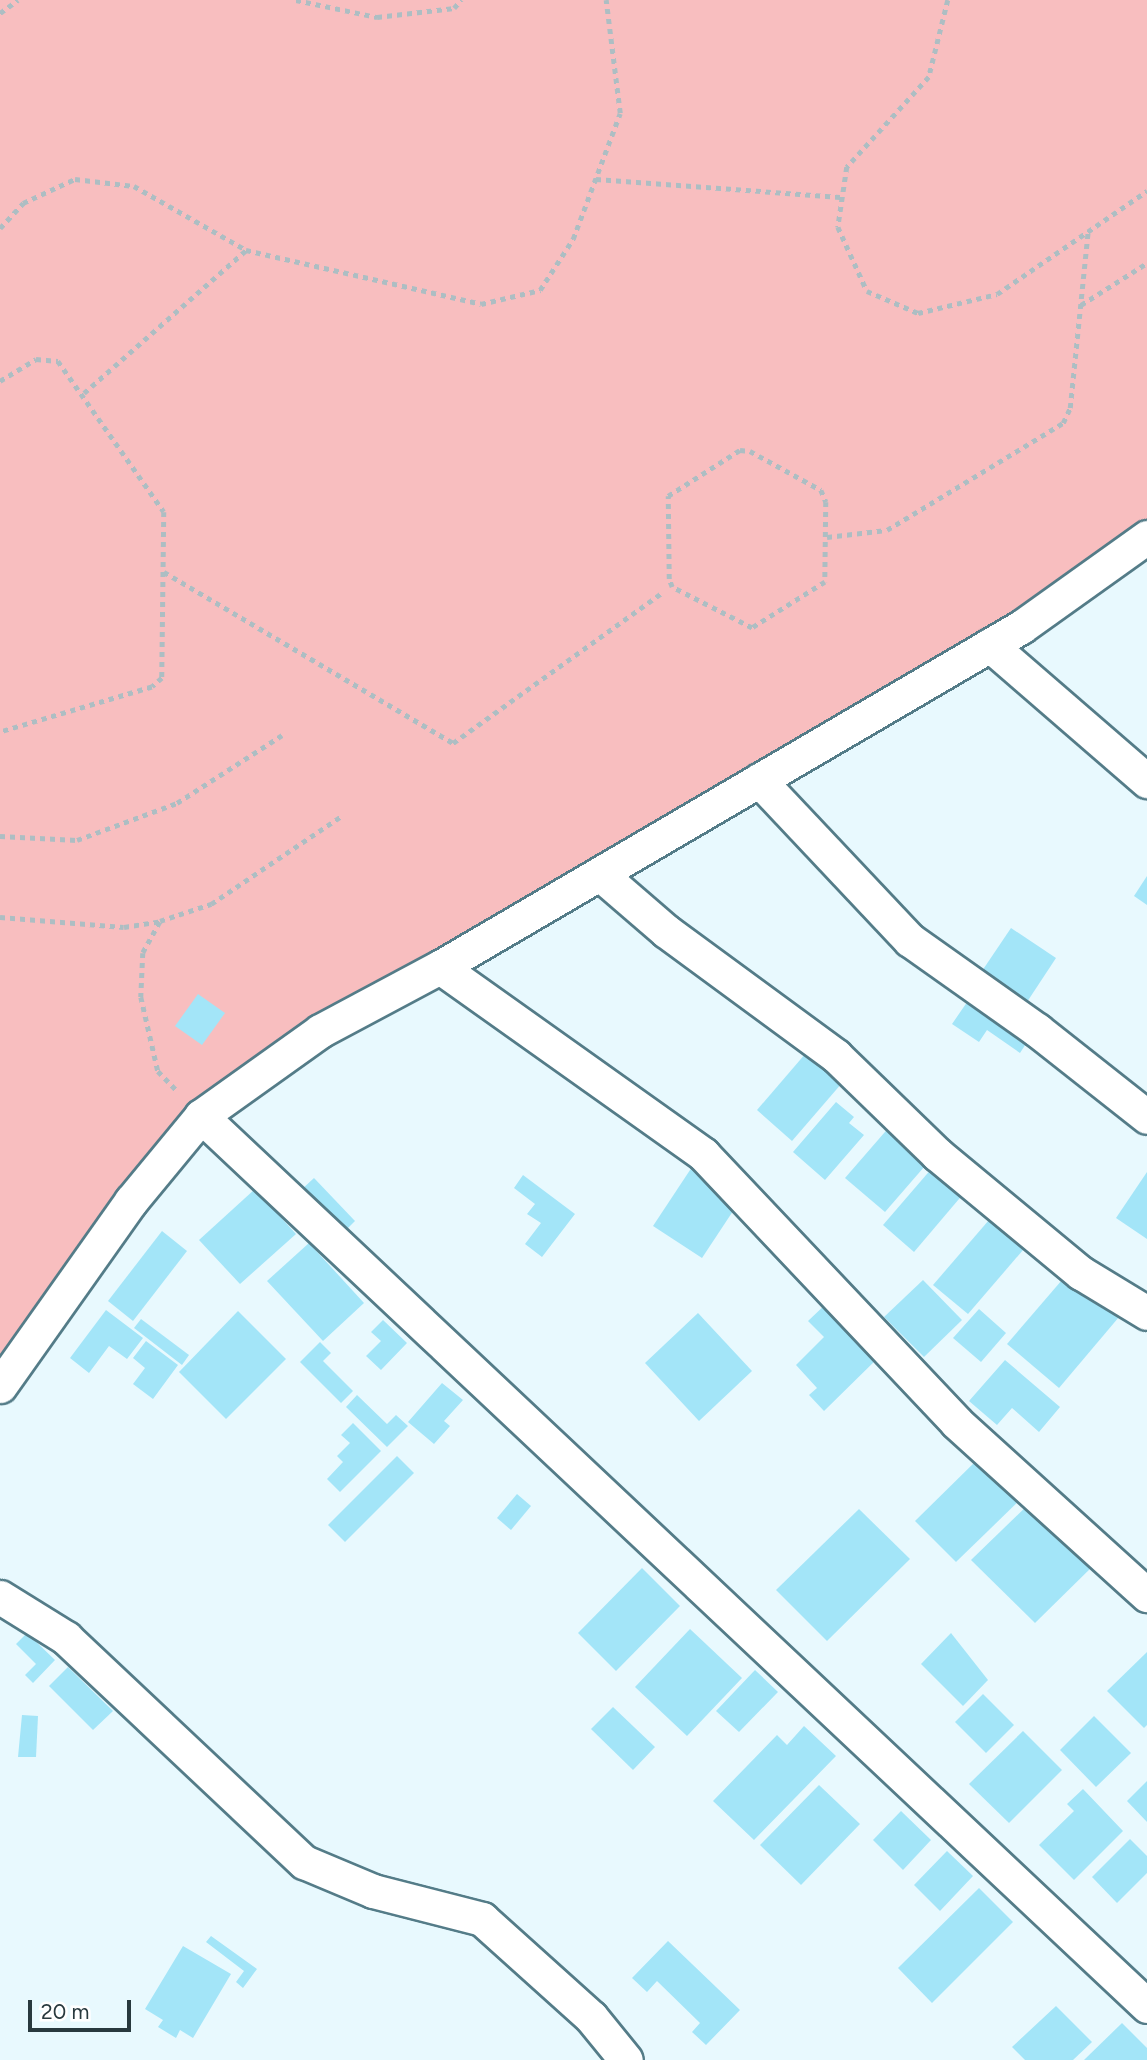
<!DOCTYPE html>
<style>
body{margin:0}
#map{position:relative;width:1147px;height:2060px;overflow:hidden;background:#e8f9fe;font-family:Figtree,sans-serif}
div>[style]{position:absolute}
.green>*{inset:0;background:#f8bebf}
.building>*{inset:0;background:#a3e5f8}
.path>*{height:4.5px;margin-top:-2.25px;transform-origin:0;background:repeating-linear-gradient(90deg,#adbec3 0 5px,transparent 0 10px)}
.roads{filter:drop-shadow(2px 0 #547c88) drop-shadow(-2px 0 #547c88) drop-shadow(0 2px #547c88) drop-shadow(0 -2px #547c88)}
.minor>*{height:33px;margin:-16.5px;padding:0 16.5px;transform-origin:16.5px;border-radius:16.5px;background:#fff}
span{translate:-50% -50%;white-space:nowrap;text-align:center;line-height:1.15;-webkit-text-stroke:6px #fff;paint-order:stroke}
.scale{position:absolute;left:28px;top:2000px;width:103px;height:32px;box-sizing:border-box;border:4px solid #28393e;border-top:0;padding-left:9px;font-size:21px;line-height:24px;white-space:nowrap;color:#28393e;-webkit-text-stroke:5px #fff;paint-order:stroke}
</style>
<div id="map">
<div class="green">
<i style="clip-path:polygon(0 0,1147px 0,1147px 537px,201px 1116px,0 1386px)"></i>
</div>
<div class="building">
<i style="clip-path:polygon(1147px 876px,1147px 905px,1134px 896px)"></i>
<i style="clip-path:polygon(1011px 928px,1056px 958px,1027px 1002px,982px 971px)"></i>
<i style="clip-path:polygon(198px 994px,225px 1013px,202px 1045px,175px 1026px)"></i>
<i style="clip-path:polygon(972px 995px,1031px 1036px,1020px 1053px,987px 1030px,979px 1042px,952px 1024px)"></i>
<i style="clip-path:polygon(806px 1053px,842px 1083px,792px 1141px,757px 1110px)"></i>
<i style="clip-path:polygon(836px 1102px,854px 1117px,849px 1123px,864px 1135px,825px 1180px,793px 1152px)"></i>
<i style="clip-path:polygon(891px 1125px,931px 1159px,885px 1212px,845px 1178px)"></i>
<i style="clip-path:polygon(939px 1160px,970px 1186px,914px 1252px,883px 1225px)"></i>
<i style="clip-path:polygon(692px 1167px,741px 1199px,702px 1258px,653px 1226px)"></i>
<i style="clip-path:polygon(1147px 1172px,1147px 1239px,1116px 1218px)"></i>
<i style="clip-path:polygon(523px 1175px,575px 1214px,542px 1257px,525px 1244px,541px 1223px,527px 1214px,535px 1204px,514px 1188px)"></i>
<i style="clip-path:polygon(314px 1178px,355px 1221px,341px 1235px,300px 1191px)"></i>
<i style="clip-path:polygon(255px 1189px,296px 1234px,240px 1284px,199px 1240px)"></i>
<i style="clip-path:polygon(995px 1213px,1029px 1243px,968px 1314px,933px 1285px)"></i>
<i style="clip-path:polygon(162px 1231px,187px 1251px,133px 1321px,108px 1301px)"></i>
<i style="clip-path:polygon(309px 1243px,364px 1303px,323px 1341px,267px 1281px)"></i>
<i style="clip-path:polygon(1068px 1273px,1119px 1317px,1059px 1388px,1007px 1344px)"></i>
<i style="clip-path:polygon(923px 1280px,962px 1320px,924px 1357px,884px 1317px)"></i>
<i style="clip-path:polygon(828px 1302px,881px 1355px,824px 1411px,809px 1395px,817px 1388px,796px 1365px,824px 1337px,808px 1321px)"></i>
<i style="clip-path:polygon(979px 1309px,1006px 1333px,981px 1362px,953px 1338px)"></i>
<i style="clip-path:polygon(106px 1310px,143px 1338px,127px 1359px,109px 1346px,89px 1373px,70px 1358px)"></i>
<i style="clip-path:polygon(238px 1311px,286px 1359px,226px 1419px,179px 1372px)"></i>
<i style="clip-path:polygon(698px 1313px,752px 1371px,699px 1421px,645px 1363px)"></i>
<i style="clip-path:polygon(141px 1319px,189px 1355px,182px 1365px,134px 1328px)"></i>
<i style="clip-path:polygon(383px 1320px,407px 1343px,381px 1370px,366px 1356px,381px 1341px,371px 1332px)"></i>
<i style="clip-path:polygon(146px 1341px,178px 1365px,153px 1399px,133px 1384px,145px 1368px,133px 1358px)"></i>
<i style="clip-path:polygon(320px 1342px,331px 1353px,323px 1361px,353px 1391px,341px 1403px,300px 1362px)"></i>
<i style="clip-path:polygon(1005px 1360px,1060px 1407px,1039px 1432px,1012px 1408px,997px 1425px,969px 1401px)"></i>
<i style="clip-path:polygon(442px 1383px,463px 1400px,444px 1421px,450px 1426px,434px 1444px,408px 1422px)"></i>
<i style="clip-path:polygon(357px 1395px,387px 1424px,396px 1415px,408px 1426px,387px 1447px,346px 1407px)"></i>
<i style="clip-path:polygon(353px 1423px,381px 1451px,340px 1492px,327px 1479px,343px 1462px,337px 1456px,350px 1443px,341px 1435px)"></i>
<i style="clip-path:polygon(982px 1455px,1023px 1497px,956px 1562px,915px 1521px)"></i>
<i style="clip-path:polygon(397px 1456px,414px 1473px,345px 1542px,328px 1525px)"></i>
<i style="clip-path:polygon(517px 1494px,531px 1506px,511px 1530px,497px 1518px)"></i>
<i style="clip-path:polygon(1034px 1499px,1097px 1562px,1035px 1623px,971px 1560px)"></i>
<i style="clip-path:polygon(859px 1509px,910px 1559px,827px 1641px,776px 1590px)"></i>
<i style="clip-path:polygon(642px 1568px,680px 1606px,616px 1671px,578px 1633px)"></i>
<i style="clip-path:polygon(690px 1629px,742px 1678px,687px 1736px,635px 1687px)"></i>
<i style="clip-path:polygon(27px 1633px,55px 1660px,33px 1683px,25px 1675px,36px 1664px,16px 1644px)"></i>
<i style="clip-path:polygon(951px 1633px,988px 1680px,963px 1706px,921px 1664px)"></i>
<i style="clip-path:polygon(1147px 1652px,1147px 1725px,1144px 1728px,1107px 1691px)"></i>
<i style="clip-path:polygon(68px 1667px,113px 1711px,93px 1730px,49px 1686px)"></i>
<i style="clip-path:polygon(755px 1670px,778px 1692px,739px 1732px,716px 1711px)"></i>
<i style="clip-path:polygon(983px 1694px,1014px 1725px,986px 1753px,955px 1722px)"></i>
<i style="clip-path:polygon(613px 1707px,655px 1747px,633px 1770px,591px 1729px)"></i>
<i style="clip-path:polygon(22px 1715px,38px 1716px,36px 1757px,18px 1757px)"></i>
<i style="clip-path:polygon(1094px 1716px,1131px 1753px,1096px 1787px,1060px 1750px)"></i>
<i style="clip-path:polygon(804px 1726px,836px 1756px,754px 1840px,713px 1801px,777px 1735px,787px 1745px)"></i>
<i style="clip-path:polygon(1023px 1731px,1062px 1770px,1009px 1823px,969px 1784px)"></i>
<i style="clip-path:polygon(1147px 1781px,1147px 1822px,1127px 1801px)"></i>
<i style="clip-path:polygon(819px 1785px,860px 1824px,801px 1885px,760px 1845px)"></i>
<i style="clip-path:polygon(1083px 1789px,1123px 1831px,1074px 1880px,1039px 1845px,1074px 1811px,1067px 1804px)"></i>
<i style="clip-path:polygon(901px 1811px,931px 1840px,903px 1870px,873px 1840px)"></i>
<i style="clip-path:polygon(1130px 1839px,1147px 1856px,1147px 1873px,1117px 1903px,1092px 1877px)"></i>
<i style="clip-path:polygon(947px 1851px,973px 1876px,940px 1911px,914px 1885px)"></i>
<i style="clip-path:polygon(979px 1888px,1013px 1922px,932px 2003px,898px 1968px)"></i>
<i style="clip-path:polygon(211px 1936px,257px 1969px,243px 1988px,236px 1982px,244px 1971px,206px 1942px)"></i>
<i style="clip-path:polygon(668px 1941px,740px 2010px,706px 2045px,692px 2032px,700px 2023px,657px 1981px,647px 1992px,632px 1978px)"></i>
<i style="clip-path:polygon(183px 1946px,231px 1974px,193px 2038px,180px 2030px,176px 2038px,158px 2027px,163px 2020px,145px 2009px)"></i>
<i style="clip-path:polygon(1056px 2006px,1092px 2042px,1073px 2060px,1025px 2060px,1012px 2047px)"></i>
<i style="clip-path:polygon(1122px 2023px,1147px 2048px,1147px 2060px,1084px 2060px)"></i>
</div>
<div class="path">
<i style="left:296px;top:0;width:83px;rotate:11.9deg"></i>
<i style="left:377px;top:17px;width:78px;rotate:-6.7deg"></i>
<i style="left:454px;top:8px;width:11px;rotate:-49deg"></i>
<i style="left:948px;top:0;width:79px;rotate:103.9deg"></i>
<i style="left:929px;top:77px;width:122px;rotate:132.3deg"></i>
<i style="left:847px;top:167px;width:61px;rotate:98.5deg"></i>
<i style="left:838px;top:227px;width:70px;rotate:65.6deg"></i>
<i style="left:867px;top:291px;width:56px;rotate:23.3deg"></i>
<i style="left:918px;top:313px;width:81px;rotate:-13.5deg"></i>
<i style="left:997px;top:294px;width:182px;rotate:-34.5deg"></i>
<i style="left:0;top:13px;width:22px;rotate:-36deg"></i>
<i style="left:596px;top:179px;width:248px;rotate:4.2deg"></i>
<i style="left:0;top:228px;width:34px;rotate:-47deg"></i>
<i style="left:23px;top:203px;width:57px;rotate:-24.8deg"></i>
<i style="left:75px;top:179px;width:59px;rotate:6.8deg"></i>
<i style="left:134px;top:186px;width:129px;rotate:29.7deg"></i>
<i style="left:246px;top:250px;width:241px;rotate:12.9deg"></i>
<i style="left:481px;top:304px;width:61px;rotate:-13.3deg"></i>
<i style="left:540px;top:290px;width:61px;rotate:-57.1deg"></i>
<i style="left:573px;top:239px;width:134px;rotate:-69.5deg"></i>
<i style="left:620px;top:113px;width:114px;rotate:-97.1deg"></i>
<i style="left:1081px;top:305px;width:78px;rotate:-32.5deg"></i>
<i style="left:0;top:381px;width:42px;rotate:-31.4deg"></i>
<i style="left:36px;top:359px;width:22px;rotate:5deg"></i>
<i style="left:58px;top:361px;width:184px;rotate:54.9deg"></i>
<i style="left:164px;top:512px;width:166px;rotate:90.7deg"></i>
<i style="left:162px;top:678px;width:13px;rotate:138deg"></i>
<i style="left:152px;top:687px;width:159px;rotate:163.5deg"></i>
<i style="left:84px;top:393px;width:216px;rotate:-41.4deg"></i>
<i style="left:740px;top:450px;width:10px;rotate:6deg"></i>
<i style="left:750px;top:451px;width:81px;rotate:28.8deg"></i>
<i style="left:821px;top:490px;width:13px;rotate:67deg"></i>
<i style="left:826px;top:502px;width:80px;rotate:90.7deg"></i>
<i style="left:825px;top:582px;width:86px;rotate:147.8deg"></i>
<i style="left:752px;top:628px;width:90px;rotate:-152.9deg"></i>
<i style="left:672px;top:587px;width:9px;rotate:-111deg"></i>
<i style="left:669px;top:579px;width:83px;rotate:-90.7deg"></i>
<i style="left:668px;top:496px;width:85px;rotate:-32.6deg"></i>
<i style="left:827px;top:537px;width:60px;rotate:-6.7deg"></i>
<i style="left:887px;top:530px;width:206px;rotate:-31.3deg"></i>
<i style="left:1063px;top:423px;width:17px;rotate:-65deg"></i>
<i style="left:1070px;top:408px;width:178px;rotate:-84.2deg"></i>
<i style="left:164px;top:572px;width:336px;rotate:30.6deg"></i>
<i style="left:453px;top:743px;width:259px;rotate:-35.7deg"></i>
<i style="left:0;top:836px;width:77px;rotate:3deg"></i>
<i style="left:77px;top:840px;width:107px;rotate:-20.3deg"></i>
<i style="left:177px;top:803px;width:125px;rotate:-32.9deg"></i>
<i style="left:0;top:917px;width:124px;rotate:4.6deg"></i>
<i style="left:124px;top:927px;width:36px;rotate:-9deg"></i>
<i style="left:160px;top:921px;width:54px;rotate:-18.4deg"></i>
<i style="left:211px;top:904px;width:156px;rotate:-34deg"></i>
<i style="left:160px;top:922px;width:35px;rotate:119deg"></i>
<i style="left:143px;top:953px;width:44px;rotate:92.6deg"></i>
<i style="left:141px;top:997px;width:76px;rotate:77.1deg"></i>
<i style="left:158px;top:1071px;width:29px;rotate:46deg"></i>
</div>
<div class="roads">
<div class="minor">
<i style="left:990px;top:645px;width:208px;rotate:40.9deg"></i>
<i style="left:759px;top:780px;width:220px;rotate:46.7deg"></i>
<i style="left:910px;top:940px;width:156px;rotate:35.3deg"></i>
<i style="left:1037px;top:1030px;width:140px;rotate:38.3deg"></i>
<i style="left:600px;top:874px;width:87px;rotate:40.8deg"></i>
<i style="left:666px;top:931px;width:211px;rotate:36.3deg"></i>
<i style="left:836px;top:1056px;width:141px;rotate:44.1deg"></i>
<i style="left:937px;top:1154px;width:187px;rotate:39.6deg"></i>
<i style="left:1081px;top:1273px;width:77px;rotate:31.2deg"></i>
<i style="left:440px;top:967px;width:323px;rotate:35.4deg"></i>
<i style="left:703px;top:1154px;width:369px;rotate:46.6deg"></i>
<i style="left:956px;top:1422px;width:258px;rotate:42.2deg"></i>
<i style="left:201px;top:1116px;width:1299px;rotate:43.25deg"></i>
<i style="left:0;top:1386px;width:227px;rotate:-54.7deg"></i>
<i style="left:131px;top:1201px;width:110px;rotate:-50.5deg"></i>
<i style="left:201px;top:1116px;width:146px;rotate:-35.5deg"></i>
<i style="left:320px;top:1031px;width:136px;rotate:-28.1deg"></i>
<i style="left:440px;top:967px;width:673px;rotate:-30.34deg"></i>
<i style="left:1021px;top:627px;width:155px;rotate:-35.5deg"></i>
<i style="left:0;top:1597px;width:78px;rotate:31.8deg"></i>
<i style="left:66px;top:1638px;width:327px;rotate:43.3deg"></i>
<i style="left:304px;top:1862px;width:75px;rotate:22.8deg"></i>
<i style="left:373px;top:1891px;width:113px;rotate:14.4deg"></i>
<i style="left:482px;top:1919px;width:147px;rotate:42deg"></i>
<i style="left:591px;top:2017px;width:55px;rotate:50.9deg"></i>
</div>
</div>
<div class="scale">20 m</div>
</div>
